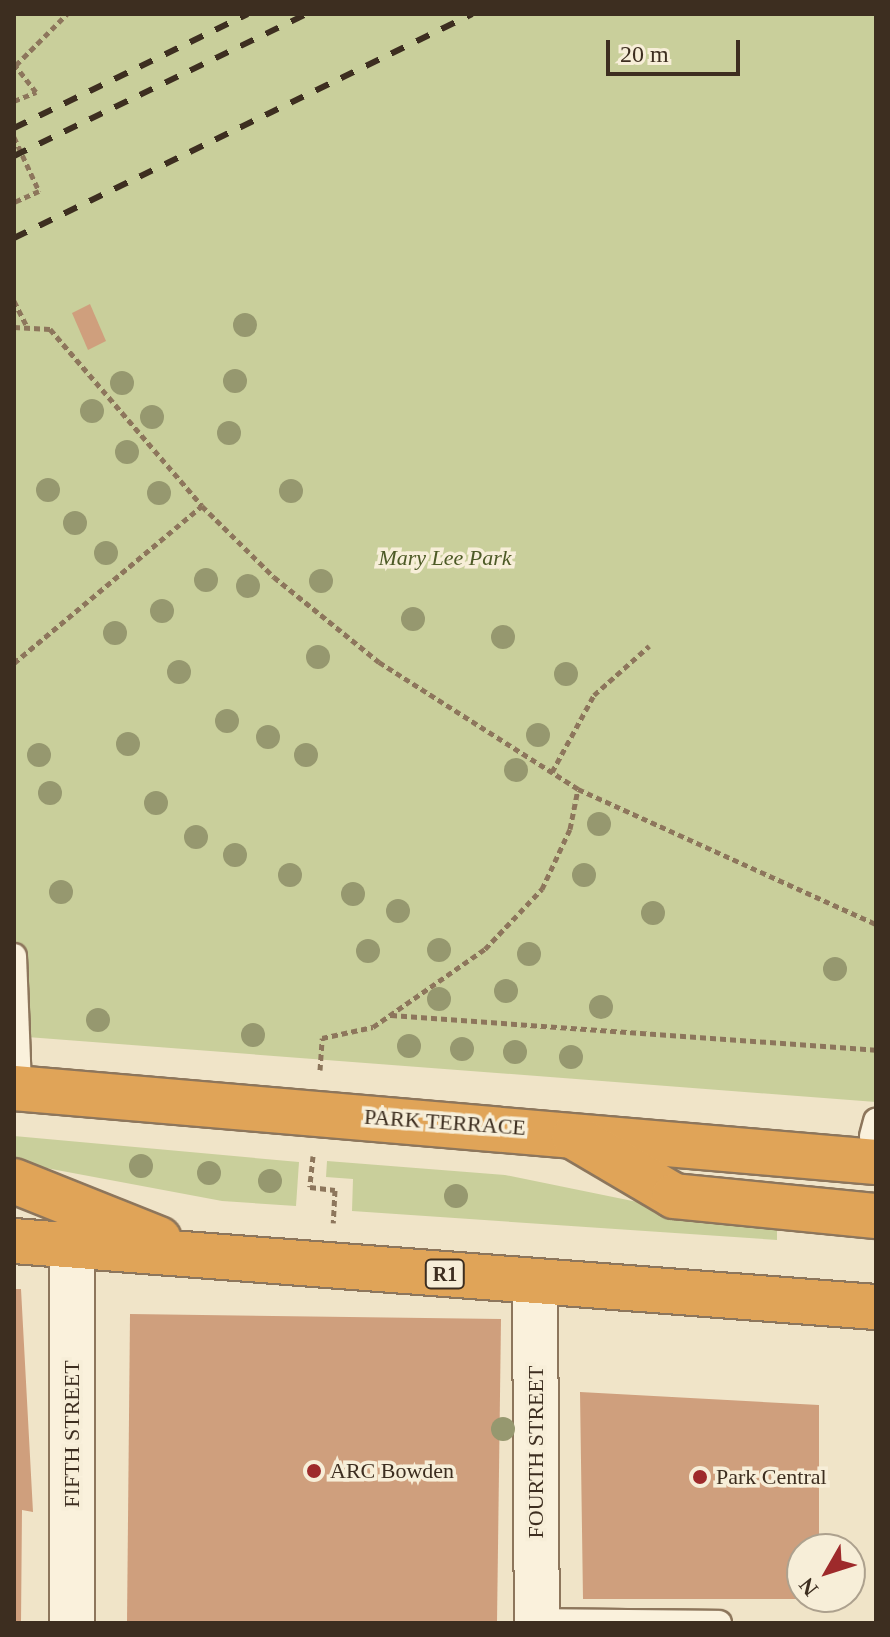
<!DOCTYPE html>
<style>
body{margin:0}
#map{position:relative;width:890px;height:1637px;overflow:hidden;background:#f0e4c8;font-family:Georgia,serif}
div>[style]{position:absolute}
.green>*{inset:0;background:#c9cf9b}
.building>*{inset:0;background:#cf9f7d}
.path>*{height:5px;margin-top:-2.5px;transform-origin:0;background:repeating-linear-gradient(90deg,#8d765c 0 6px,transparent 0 10px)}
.roads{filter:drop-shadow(2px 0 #8d765c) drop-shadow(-2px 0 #8d765c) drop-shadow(0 2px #8d765c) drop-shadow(0 -2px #8d765c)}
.lane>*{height:24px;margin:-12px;padding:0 12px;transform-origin:12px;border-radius:12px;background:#faf1dc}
.street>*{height:44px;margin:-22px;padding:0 22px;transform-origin:22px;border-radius:22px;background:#faf1dc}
.highway>*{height:44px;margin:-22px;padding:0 22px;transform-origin:22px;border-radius:22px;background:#e0a458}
.rail>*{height:6px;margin-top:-3px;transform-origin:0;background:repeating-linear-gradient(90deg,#3d2e20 0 14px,transparent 0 28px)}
.trees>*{width:24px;height:24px;margin:-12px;border-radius:50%;background:#96986f}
.dots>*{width:22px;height:22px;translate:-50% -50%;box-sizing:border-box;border:4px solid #f7eed8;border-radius:50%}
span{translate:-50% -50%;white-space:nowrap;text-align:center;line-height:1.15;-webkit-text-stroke:7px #f7eed8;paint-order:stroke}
.shield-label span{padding:2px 6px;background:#f7eed8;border:2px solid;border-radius:6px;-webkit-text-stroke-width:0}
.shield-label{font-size:20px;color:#3d2e20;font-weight:700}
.park-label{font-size:22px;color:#4d5a26;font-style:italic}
.street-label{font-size:22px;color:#3d2e20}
.poi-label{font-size:22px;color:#3d2e20}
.left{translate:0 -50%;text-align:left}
.frame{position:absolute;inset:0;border:16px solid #3d2e20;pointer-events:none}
.north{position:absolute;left:786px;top:1533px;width:80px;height:80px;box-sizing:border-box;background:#f7eed8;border:2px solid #ada18e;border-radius:50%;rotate:231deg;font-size:22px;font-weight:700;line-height:32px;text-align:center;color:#3d2e20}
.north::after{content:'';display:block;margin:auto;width:28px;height:36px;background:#9e2a2b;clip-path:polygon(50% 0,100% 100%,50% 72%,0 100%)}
.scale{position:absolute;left:606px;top:40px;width:134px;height:36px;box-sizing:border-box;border:4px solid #3d2e20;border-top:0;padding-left:10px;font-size:24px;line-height:28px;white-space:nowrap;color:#3d2e20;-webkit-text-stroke:6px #f7eed8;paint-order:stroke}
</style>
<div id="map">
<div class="green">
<i style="clip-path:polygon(14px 14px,876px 14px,876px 1102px,14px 1036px)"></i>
<i style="clip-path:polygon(14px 1136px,299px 1162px,296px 1206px,222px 1201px,14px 1162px)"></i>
<i style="clip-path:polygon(327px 1161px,505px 1175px,657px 1206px,777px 1217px,777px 1240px,352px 1211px,353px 1179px,326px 1177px)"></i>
</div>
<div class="building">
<i style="clip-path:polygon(90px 304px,106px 341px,88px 350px,72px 313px)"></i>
<i style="clip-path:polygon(14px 1289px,21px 1289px,33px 1512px,22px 1510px,21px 1623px,14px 1623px)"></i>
<i style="clip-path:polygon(130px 1314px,501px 1319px,497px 1623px,127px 1623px)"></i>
<i style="clip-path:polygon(580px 1392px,819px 1405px,819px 1549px,802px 1549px,802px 1599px,583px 1599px)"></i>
</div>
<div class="path">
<i style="left:16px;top:65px;width:72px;rotate:-45deg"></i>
<i style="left:14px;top:101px;width:24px;rotate:-22deg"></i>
<i style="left:36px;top:92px;width:34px;rotate:-128deg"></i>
<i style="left:14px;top:137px;width:60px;rotate:65.2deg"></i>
<i style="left:39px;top:191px;width:27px;rotate:156deg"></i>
<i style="left:14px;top:301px;width:27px;rotate:63deg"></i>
<i style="left:14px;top:327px;width:36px;rotate:3deg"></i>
<i style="left:50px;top:329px;width:233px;rotate:49.3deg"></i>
<i style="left:202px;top:506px;width:101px;rotate:44.6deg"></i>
<i style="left:274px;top:577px;width:135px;rotate:39deg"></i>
<i style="left:379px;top:662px;width:236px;rotate:32.5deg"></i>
<i style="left:578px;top:789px;width:327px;rotate:24.4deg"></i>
<i style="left:14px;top:663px;width:245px;rotate:-39.9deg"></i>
<i style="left:552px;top:772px;width:88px;rotate:-61.4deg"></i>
<i style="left:594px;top:695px;width:74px;rotate:-41.7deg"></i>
<i style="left:391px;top:1015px;width:486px;rotate:4.1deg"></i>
<i style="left:320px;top:1070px;width:32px;rotate:-86deg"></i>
<i style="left:322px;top:1038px;width:52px;rotate:-12.2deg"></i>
<i style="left:373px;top:1027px;width:136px;rotate:-34.9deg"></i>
<i style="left:485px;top:949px;width:83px;rotate:-46.5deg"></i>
<i style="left:542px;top:889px;width:66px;rotate:-65deg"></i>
<i style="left:570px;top:829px;width:41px;rotate:-78.7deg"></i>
<i style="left:313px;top:1156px;width:31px;rotate:96deg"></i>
<i style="left:310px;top:1187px;width:25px;rotate:7deg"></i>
<i style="left:335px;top:1190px;width:33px;rotate:93deg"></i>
</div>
<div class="roads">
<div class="lane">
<i style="left:14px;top:956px;width:133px;rotate:87.8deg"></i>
<i style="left:872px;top:1136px;width:16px;rotate:-75deg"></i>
<i style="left:537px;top:1621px;width:182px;rotate:0.6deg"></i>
</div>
<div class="street">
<i style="left:72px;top:1246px;width:377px;rotate:90deg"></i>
<i style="left:535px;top:1281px;width:342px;rotate:89.7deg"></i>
</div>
<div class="highway">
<i style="left:14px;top:1088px;width:865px;rotate:4.91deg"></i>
<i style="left:574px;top:1137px;width:116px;rotate:30.5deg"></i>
<i style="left:674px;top:1196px;width:203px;rotate:5.7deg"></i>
<i style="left:14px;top:1181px;width:156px;rotate:21.8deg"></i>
<i style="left:14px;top:1241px;width:865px;rotate:4.38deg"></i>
</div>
</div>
<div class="rail">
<i style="left:14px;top:128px;width:260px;rotate:-26deg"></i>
<i style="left:14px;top:156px;width:326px;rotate:-25.9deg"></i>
<i style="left:14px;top:238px;width:510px;rotate:-26.06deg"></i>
</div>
<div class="trees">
<i style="left:245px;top:325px"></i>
<i style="left:235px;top:381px"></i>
<i style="left:122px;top:383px"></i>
<i style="left:92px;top:411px"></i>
<i style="left:152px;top:417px"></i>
<i style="left:229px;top:433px"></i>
<i style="left:127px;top:452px"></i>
<i style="left:48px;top:490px"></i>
<i style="left:291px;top:491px"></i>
<i style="left:159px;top:493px"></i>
<i style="left:75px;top:523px"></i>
<i style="left:106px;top:553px"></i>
<i style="left:206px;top:580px"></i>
<i style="left:321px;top:581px"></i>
<i style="left:248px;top:586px"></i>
<i style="left:162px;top:611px"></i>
<i style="left:413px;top:619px"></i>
<i style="left:115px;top:633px"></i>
<i style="left:503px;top:637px"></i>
<i style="left:318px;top:657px"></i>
<i style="left:179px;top:672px"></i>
<i style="left:566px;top:674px"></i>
<i style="left:227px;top:721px"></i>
<i style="left:538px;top:735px"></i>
<i style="left:268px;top:737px"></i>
<i style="left:128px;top:744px"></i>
<i style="left:39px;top:755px"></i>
<i style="left:306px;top:755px"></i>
<i style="left:516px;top:770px"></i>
<i style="left:50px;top:793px"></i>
<i style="left:156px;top:803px"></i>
<i style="left:599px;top:824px"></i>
<i style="left:196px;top:837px"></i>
<i style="left:235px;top:855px"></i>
<i style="left:290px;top:875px"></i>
<i style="left:584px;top:875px"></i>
<i style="left:61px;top:892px"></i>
<i style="left:353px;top:894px"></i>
<i style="left:398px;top:911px"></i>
<i style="left:653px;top:913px"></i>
<i style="left:439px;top:950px"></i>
<i style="left:368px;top:951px"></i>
<i style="left:529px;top:954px"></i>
<i style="left:835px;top:969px"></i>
<i style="left:506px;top:991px"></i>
<i style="left:439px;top:999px"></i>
<i style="left:601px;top:1007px"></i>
<i style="left:98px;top:1020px"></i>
<i style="left:253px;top:1035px"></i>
<i style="left:409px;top:1046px"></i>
<i style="left:462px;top:1049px"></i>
<i style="left:515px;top:1052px"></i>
<i style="left:571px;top:1057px"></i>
<i style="left:141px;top:1166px"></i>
<i style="left:209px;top:1173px"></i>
<i style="left:270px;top:1181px"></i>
<i style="left:456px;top:1196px"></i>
<i style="left:503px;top:1429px"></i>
</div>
<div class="dots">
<i style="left:314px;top:1471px;background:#9e2a2b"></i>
<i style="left:700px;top:1477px;background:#9e2a2b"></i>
</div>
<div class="shield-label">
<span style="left:445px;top:1274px">R1</span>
</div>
<div class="park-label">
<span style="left:445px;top:558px">Mary Lee Park</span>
</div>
<div class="street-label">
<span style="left:445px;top:1122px;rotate:4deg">PARK TERRACE</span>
<span style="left:72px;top:1434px;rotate:-90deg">FIFTH STREET</span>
<span style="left:536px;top:1452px;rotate:-90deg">FOURTH STREET</span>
</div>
<div class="poi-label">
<span class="left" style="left:330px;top:1471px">ARC Bowden</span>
<span class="left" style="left:716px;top:1477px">Park Central</span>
</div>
<div class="frame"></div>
<div class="north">N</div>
<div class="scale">20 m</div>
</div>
